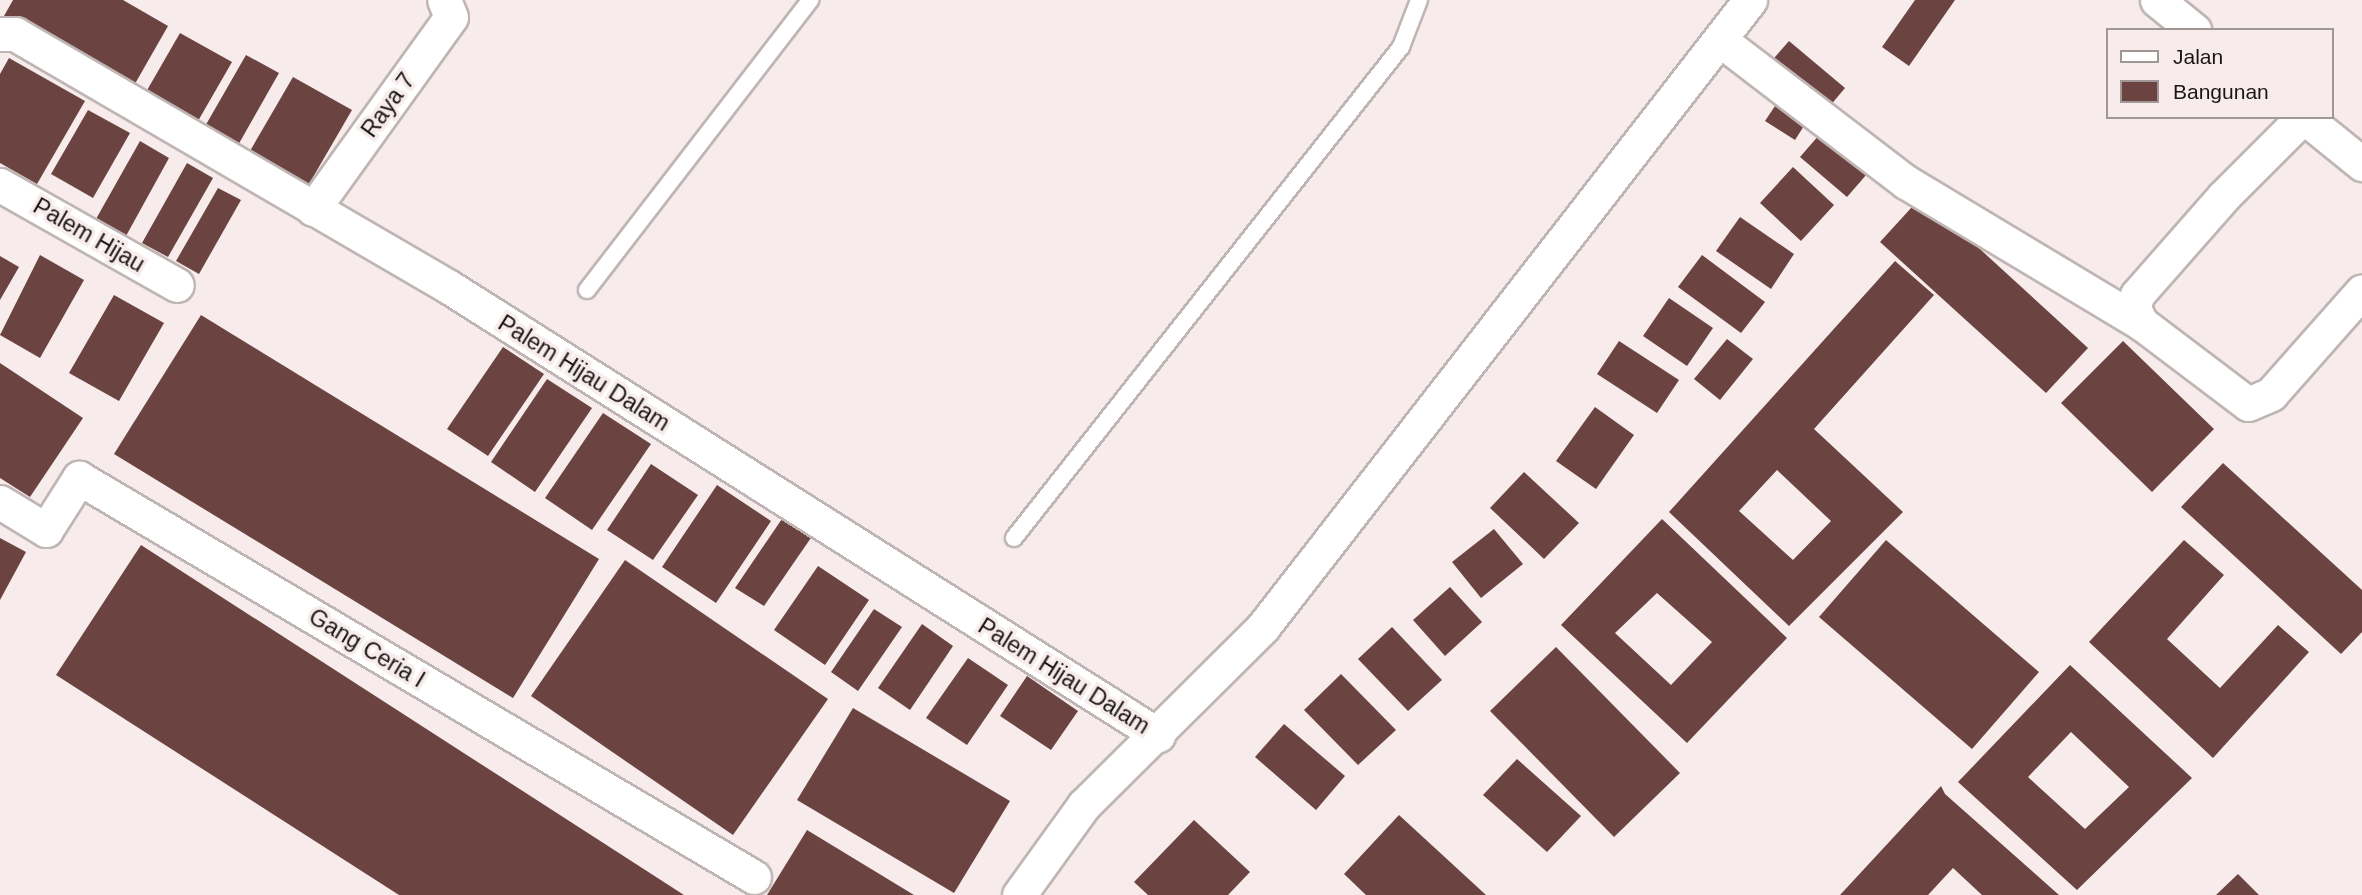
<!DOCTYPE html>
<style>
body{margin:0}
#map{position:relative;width:2362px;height:895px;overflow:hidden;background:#f7eceb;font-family:Arial,sans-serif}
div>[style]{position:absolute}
.building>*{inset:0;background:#6b4441}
.roads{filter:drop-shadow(2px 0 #bfb5b4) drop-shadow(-2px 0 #bfb5b4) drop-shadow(0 2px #bfb5b4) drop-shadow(0 -2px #bfb5b4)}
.lane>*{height:16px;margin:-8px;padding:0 8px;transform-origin:8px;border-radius:8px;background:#fff}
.street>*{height:33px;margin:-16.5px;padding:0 16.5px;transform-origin:16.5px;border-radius:16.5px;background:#fff}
span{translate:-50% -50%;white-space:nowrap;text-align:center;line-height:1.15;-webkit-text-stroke:7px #f7eceb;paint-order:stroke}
.street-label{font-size:23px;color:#1a1616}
.legend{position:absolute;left:2106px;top:28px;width:228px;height:91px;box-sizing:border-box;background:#f7eceb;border:2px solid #9f9696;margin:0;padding:9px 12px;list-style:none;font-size:21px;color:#1a1616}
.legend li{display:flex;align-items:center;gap:14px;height:35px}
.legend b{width:35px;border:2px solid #9f9696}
</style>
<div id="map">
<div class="building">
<i style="clip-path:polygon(13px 0,123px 0,168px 26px,132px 89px,4px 16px)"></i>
<i style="clip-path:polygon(1915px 0,1955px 0,1909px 66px,1882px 47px)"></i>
<i style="clip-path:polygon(180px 33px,232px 62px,198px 121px,146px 92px)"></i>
<i style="clip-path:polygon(1789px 41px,1845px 88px,1824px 113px,1768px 65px)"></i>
<i style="clip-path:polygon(246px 55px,279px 73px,237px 147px,204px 128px)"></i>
<i style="clip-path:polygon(9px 58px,85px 101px,37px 184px,0 163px,0 74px)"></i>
<i style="clip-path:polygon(293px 77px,352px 110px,309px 184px,250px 151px)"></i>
<i style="clip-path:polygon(1779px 100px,1809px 118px,1795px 140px,1765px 121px)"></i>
<i style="clip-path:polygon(88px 110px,130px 133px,93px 198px,51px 174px)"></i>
<i style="clip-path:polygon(1820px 134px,1867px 174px,1847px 197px,1800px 157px)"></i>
<i style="clip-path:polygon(140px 141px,169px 158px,126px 236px,96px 219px)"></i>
<i style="clip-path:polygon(187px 163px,213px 178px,168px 257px,142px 243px)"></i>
<i style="clip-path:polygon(1793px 167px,1834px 205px,1801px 241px,1760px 203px)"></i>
<i style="clip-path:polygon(218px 188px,241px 200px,199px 274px,176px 261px)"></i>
<i style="clip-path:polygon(1922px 196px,2088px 348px,2046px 393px,1880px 242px)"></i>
<i style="clip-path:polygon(1740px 217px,1794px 254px,1771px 289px,1716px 251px)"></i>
<i style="clip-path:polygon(40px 255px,84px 280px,40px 358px,0 335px)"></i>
<i style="clip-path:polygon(1702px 255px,1765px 302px,1741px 333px,1678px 287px)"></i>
<i style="clip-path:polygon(0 256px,19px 267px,0 300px)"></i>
<i style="clip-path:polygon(evenodd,1895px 261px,1934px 295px,1814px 429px,1903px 512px,1789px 626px,1669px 512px,1895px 261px,1777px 470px,1831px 521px,1793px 560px,1739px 511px,1777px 470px)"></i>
<i style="clip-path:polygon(114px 295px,164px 323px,119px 401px,69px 373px)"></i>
<i style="clip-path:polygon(1669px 298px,1713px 328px,1687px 366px,1643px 336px)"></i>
<i style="clip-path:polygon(201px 315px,599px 559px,513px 698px,114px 454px)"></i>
<i style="clip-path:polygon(1727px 339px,1753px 359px,1720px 400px,1694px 379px)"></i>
<i style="clip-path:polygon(1619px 341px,1679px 380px,1657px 413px,1597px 374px)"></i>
<i style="clip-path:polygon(2123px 341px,2214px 429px,2152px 492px,2061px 403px)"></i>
<i style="clip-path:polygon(503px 347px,544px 374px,488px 456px,447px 429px)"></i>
<i style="clip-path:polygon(0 363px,83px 418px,30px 497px,0 478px)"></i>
<i style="clip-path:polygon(547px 379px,592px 408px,535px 492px,491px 462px)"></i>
<i style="clip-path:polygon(1595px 407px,1634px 435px,1596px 489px,1556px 461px)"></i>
<i style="clip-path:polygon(603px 413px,651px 444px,592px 530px,545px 498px)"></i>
<i style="clip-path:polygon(2223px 463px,2362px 590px,2362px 632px,2341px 654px,2181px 507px)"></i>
<i style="clip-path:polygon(651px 464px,698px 495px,653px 560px,607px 530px)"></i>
<i style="clip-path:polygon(1524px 472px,1579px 523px,1544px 559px,1490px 508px)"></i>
<i style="clip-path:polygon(717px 485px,771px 521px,716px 603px,662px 567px)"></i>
<i style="clip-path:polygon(786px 513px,815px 532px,764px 606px,735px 588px)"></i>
<i style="clip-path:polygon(evenodd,1662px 519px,1787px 638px,1687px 743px,1561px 625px,1662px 519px,1657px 593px,1712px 642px,1671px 685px,1615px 633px,1657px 593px)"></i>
<i style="clip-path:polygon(1494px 529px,1523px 564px,1481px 598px,1452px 562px)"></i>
<i style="clip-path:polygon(0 538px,26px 552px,0 600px)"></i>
<i style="clip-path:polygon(1886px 540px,2039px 672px,1972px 749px,1819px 617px)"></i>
<i style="clip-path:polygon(2184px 540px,2224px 575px,2167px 639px,2220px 688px,2278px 625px,2309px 652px,2213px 758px,2089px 642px)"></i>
<i style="clip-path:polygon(141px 545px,684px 895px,399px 895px,56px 675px)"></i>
<i style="clip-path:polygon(625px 560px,828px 699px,733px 835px,531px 696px)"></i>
<i style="clip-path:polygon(818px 566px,869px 600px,825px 665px,774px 630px)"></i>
<i style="clip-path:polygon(1450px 587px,1482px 622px,1445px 656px,1413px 620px)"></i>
<i style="clip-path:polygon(874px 609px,902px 627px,858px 691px,831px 672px)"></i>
<i style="clip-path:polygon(922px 624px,953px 646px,910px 710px,878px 688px)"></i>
<i style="clip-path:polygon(1392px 627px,1442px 680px,1408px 711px,1358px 659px)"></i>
<i style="clip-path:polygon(1556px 647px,1680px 773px,1614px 837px,1490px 711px)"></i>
<i style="clip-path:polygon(968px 658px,1008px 685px,967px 745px,926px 718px)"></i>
<i style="clip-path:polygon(evenodd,2070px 665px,2192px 778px,2077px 890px,1958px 782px,2070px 665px,2071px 732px,2129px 787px,2085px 829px,2028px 777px,2071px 732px)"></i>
<i style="clip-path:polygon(1341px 674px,1396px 730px,1358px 765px,1304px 710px)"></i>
<i style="clip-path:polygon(1027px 676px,1078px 711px,1051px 750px,1000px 716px)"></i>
<i style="clip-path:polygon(853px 708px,1010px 801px,954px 893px,797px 800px)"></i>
<i style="clip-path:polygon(1284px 724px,1345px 776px,1316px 810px,1255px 757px)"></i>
<i style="clip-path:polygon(1517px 759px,1581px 816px,1547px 852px,1483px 795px)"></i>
<i style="clip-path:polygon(1941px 786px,1945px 794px,2059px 895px,1982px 895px,1953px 868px,1928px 895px,1840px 895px)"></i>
<i style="clip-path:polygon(1399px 815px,1486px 895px,1366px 895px,1344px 874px)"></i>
<i style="clip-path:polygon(1194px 820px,1250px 872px,1228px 895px,1148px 895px,1134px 882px)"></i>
<i style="clip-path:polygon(807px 830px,914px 895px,767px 895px)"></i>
<i style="clip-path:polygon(2238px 874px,2259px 895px,2216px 895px)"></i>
</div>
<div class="roads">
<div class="lane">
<i style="left:587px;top:290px;width:366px;rotate:-52.4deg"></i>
<i style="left:1014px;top:538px;width:625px;rotate:-51.76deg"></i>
<i style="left:1401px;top:47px;width:50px;rotate:-69deg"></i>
</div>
<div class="street">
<i style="left:2157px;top:0;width:48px;rotate:39deg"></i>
<i style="left:0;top:34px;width:15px"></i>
<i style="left:15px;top:34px;width:502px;rotate:30.24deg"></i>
<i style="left:449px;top:287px;width:839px;rotate:32.29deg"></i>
<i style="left:1720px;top:40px;width:234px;rotate:37.4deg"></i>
<i style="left:1906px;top:182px;width:274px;rotate:31deg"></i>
<i style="left:2303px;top:117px;width:112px;rotate:135deg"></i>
<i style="left:2224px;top:196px;width:132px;rotate:131.3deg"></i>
<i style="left:2137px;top:295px;width:13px;rotate:103deg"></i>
<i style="left:2134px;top:308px;width:17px;rotate:65deg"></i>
<i style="left:2141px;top:323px;width:134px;rotate:37.1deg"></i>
<i style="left:2248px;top:404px;width:25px;rotate:-23deg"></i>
<i style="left:2271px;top:394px;width:137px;rotate:-48.5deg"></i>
<i style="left:2304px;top:117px;width:75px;rotate:39deg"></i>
<i style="left:0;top:185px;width:203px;rotate:29.5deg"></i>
<i style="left:313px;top:209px;width:236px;rotate:-54.3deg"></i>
<i style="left:451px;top:17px;width:18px;rotate:-112deg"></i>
<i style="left:0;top:502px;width:54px;rotate:31.3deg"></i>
<i style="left:46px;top:530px;width:62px;rotate:-57.6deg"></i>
<i style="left:79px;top:478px;width:784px;rotate:30.59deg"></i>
<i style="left:1019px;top:895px;width:111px;rotate:-54.2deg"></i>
<i style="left:1084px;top:805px;width:252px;rotate:-44.8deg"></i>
<i style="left:1263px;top:627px;width:794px;rotate:-52.16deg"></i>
</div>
</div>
<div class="street-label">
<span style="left:388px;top:105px;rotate:-54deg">Raya 7</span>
<span style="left:89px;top:235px;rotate:30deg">Palem Hijau</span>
<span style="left:584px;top:373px;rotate:32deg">Palem Hijau Dalam</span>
<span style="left:367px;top:648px;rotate:31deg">Gang Ceria I</span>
<span style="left:1064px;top:676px;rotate:32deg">Palem Hijau Dalam</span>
</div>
<ul class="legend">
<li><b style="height:9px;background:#fff"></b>Jalan</li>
<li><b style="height:19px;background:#6b4441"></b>Bangunan</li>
</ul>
</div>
